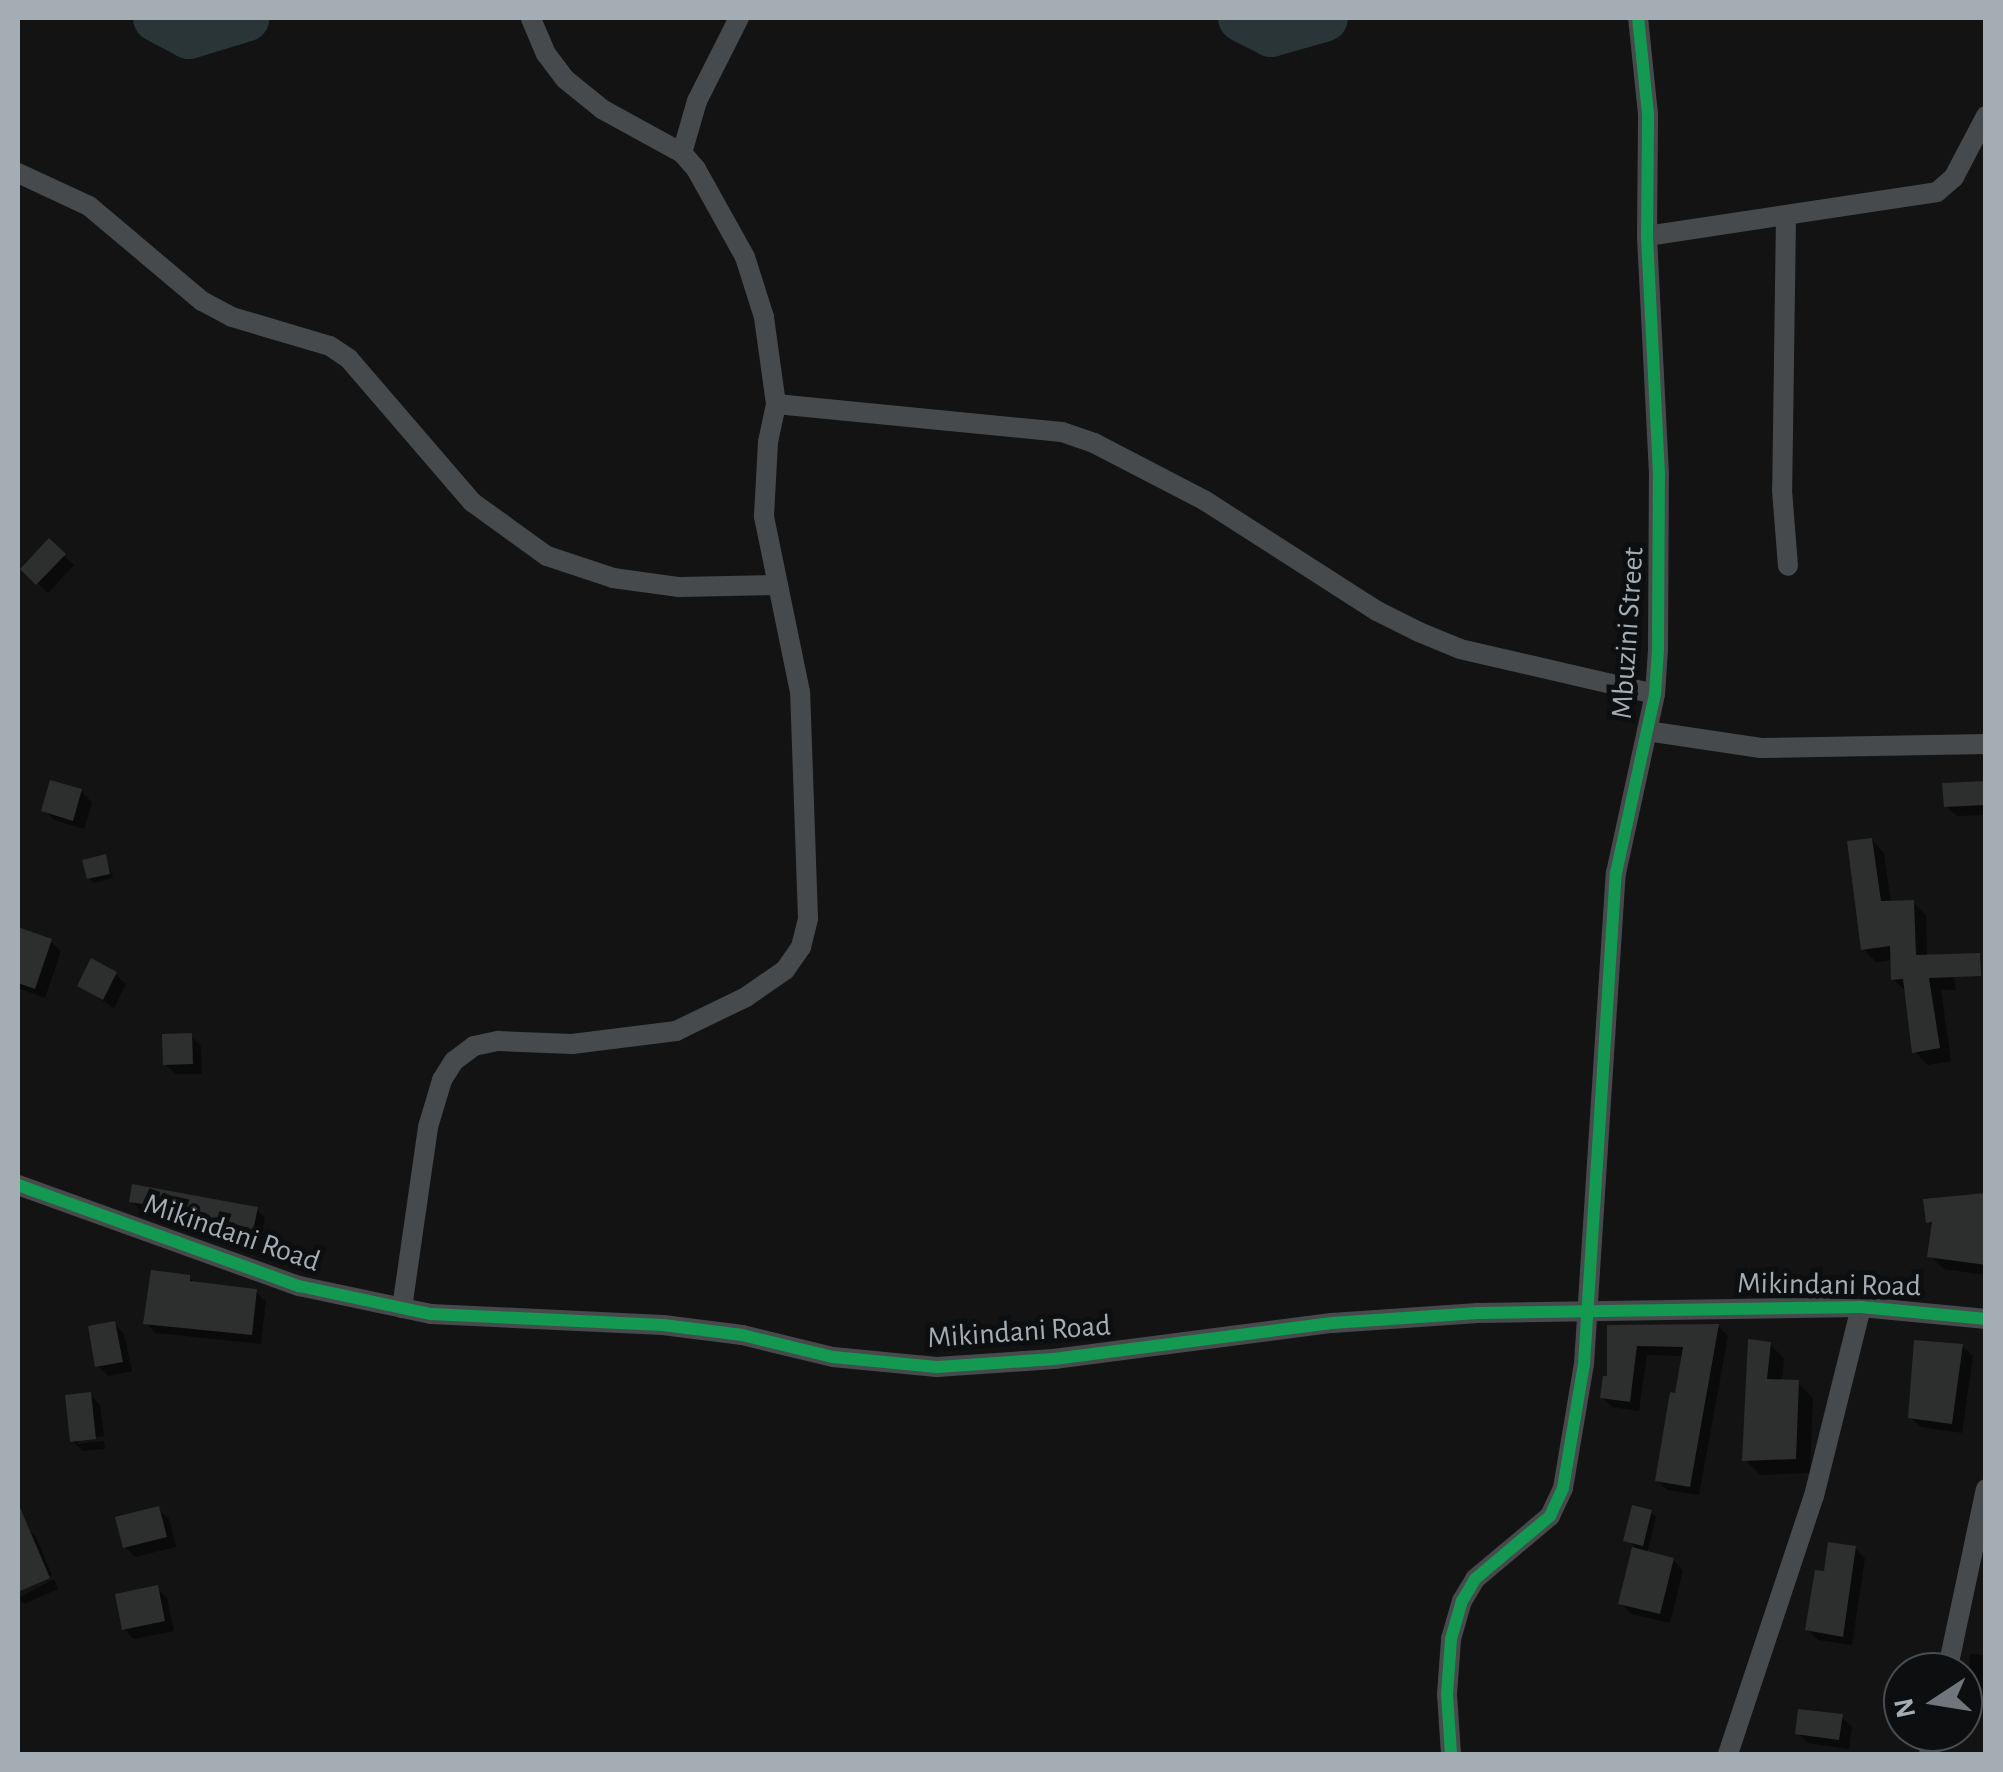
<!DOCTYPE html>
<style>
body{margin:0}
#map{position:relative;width:2003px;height:1772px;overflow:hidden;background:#131313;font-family:"Alegreya Sans",sans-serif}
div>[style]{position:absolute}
.shadow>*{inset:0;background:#0007}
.river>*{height:48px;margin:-24px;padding:0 24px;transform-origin:24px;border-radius:24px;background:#2a3538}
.building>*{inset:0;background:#2d2e2e}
.minor>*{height:20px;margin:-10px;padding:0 10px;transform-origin:10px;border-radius:10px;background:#474a4c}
.cycleway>*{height:12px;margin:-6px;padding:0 6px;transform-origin:6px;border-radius:6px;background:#139951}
span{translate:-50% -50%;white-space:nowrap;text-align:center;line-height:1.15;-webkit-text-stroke:10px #0d0e0f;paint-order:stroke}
.street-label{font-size:30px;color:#a4acb4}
.frame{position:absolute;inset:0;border:20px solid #a4acb4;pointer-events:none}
.north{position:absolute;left:1883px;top:1652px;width:100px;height:100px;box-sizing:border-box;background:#0d0e0f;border:2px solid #494d51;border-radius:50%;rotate:258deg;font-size:28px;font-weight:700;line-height:40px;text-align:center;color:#a4acb4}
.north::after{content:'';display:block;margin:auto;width:35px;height:45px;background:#71767c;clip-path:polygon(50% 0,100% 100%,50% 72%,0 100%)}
</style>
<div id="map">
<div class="shadow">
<i style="clip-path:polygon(49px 541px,74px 565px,48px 593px,23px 569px)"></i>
<i style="clip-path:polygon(1986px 783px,1986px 815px,1957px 816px,1946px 806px)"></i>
<i style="clip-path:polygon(81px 792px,92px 802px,84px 829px,54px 820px,44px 810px)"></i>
<i style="clip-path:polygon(1872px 840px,1884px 853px,1891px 903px,1913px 902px,1926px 915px,1927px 958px,1953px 970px,1956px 990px,1941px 990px,1951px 1061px,1928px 1065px,1915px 1052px,1907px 992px,1893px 979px,1893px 960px,1876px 962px,1863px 949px)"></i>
<i style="clip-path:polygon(105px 857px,113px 878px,94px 883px,89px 878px)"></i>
<i style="clip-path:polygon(21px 931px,50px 941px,61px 951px,45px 998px,18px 988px)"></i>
<i style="clip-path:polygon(115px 974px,126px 984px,114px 1008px,80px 986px)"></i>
<i style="clip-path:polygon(191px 1036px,201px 1046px,202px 1074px,176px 1074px,165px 1064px)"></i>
<i style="clip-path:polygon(1986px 1196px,1986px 1275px,1944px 1269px,1930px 1256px,1934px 1227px,1928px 1221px)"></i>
<i style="clip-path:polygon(132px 1201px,257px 1210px,265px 1218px,260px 1238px,206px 1225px,199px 1218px,140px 1210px)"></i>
<i style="clip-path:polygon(189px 1278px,196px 1284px,256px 1292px,266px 1302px,261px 1344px,156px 1333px,146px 1323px)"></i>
<i style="clip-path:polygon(114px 1323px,124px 1334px,132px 1371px,108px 1376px,98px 1366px)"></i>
<i style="clip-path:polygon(1718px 1326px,1728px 1336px,1699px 1495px,1667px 1490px,1657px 1480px,1684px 1356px,1647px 1355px,1639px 1411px,1612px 1407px,1602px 1397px,1609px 1379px,1609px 1327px)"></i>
<i style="clip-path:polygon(1770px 1344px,1784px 1359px,1782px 1382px,1798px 1383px,1813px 1398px,1810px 1473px,1760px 1475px,1745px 1460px)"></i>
<i style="clip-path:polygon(1962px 1346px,1973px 1356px,1962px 1433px,1921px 1427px,1910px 1417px)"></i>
<i style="clip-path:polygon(90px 1394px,100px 1405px,104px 1436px,78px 1439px,78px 1444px,104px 1441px,105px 1449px,83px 1451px,73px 1441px)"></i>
<i style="clip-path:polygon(158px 1509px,169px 1519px,176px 1547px,135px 1557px,125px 1547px)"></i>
<i style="clip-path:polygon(1651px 1512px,1656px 1517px,1647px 1553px,1673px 1560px,1683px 1570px,1670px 1623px,1632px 1614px,1621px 1604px,1635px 1546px,1626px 1540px)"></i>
<i style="clip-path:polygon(26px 1527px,36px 1537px,52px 1575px,18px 1590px,18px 1530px)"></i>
<i style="clip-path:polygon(1855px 1548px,1865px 1558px,1852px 1645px,1818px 1640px,1808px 1630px,1826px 1574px)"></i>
<i style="clip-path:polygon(54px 1579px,58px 1589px,24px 1604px,18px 1598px)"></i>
<i style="clip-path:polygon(157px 1588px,167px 1598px,174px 1631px,134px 1639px,124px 1629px)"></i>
<i style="clip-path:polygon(1970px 1654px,1986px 1655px,1986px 1691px,1969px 1680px)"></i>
<i style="clip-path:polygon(1841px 1717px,1852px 1727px,1849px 1749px,1808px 1743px,1798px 1733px)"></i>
</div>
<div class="river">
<i style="left:157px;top:18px;width:36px;rotate:28deg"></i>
<i style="left:189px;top:35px;width:59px;rotate:-16.9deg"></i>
<i style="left:1242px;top:18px;width:33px;rotate:27deg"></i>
<i style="left:1271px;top:33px;width:55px;rotate:-15.8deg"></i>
</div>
<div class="building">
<i style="clip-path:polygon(49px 538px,66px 554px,36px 585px,20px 569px)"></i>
<i style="clip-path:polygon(50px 780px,82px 789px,73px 821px,41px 811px)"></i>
<i style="clip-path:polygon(1986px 781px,1986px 805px,1944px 807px,1942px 783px)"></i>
<i style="clip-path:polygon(1872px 838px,1881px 901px,1914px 900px,1916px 955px,1980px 953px,1981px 976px,1929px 978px,1940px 1048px,1912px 1053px,1903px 979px,1891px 980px,1890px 946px,1861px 950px,1847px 841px)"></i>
<i style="clip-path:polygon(106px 854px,110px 874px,87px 879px,82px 860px)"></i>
<i style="clip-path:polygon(18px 927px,52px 939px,35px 989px,18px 983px)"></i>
<i style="clip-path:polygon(91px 958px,117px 972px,103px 1000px,77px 986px)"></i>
<i style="clip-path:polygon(192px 1033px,193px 1064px,163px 1065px,162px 1034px)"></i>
<i style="clip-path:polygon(132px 1184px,258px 1207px,253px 1231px,195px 1218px,196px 1212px,129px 1202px)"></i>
<i style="clip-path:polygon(1986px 1193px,1986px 1265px,1927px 1257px,1932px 1222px,1926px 1223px,1923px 1199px)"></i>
<i style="clip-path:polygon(151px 1270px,190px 1275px,190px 1281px,257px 1289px,252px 1335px,143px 1324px)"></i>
<i style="clip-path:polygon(115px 1321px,123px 1362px,95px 1367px,88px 1326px)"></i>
<i style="clip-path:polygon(1719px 1324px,1690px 1487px,1655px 1481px,1670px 1392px,1675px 1393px,1683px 1347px,1637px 1346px,1630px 1402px,1600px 1398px,1603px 1376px,1607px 1376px,1607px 1325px)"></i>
<i style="clip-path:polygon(1748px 1339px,1771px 1342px,1767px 1379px,1799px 1380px,1796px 1459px,1742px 1461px)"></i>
<i style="clip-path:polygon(1914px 1340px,1963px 1344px,1952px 1424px,1908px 1418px)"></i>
<i style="clip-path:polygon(91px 1392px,96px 1439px,70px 1442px,65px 1395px)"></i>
<i style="clip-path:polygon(18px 1503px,50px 1578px,18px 1592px)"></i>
<i style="clip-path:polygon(1632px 1505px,1652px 1510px,1643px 1546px,1623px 1541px)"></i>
<i style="clip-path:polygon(159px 1506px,167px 1537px,123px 1548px,115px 1517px)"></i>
<i style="clip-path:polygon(1828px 1542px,1856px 1546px,1843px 1637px,1805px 1630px,1815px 1570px,1824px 1571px)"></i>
<i style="clip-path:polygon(1632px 1547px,1674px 1558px,1660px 1614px,1618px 1604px)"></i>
<i style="clip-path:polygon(158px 1585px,165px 1621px,122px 1630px,115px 1594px)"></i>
<i style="clip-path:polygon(1798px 1709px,1843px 1714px,1839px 1740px,1795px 1734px)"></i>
</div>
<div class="minor">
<i style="left:682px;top:153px;width:54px;rotate:-73.9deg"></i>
<i style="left:697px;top:101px;width:93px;rotate:-63.2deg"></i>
<i style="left:18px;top:173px;width:78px;rotate:24.9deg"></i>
<i style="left:89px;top:206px;width:148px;rotate:40.1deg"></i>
<i style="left:202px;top:301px;width:34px;rotate:28deg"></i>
<i style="left:232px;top:317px;width:102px;rotate:16.5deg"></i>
<i style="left:330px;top:346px;width:23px;rotate:34deg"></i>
<i style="left:349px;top:359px;width:189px;rotate:49.3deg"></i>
<i style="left:472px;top:502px;width:92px;rotate:35.8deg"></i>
<i style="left:547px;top:556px;width:70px;rotate:18.4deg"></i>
<i style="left:613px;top:578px;width:67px;rotate:7.8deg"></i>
<i style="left:679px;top:587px;width:99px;rotate:-1.2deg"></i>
<i style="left:1786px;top:216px;width:274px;rotate:90.8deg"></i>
<i style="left:1782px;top:490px;width:76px;rotate:85.5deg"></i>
<i style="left:1647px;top:236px;width:293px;rotate:-8.6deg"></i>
<i style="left:1937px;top:192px;width:23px;rotate:-41deg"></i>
<i style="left:1954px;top:177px;width:69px;rotate:-62.3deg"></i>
<i style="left:776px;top:404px;width:287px;rotate:5.6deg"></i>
<i style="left:1062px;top:432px;width:34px;rotate:19deg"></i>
<i style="left:1094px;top:443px;width:124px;rotate:27.4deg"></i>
<i style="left:1204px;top:500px;width:206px;rotate:32.7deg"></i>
<i style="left:1377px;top:611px;width:47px;rotate:26.6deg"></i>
<i style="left:1419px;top:632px;width:44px;rotate:22.5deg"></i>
<i style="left:1460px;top:649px;width:200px;rotate:13deg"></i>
<i style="left:1647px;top:731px;width:115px;rotate:8.5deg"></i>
<i style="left:1761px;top:748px;width:225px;rotate:-1deg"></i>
<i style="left:18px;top:1185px;width:299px;rotate:19.8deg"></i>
<i style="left:299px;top:1286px;width:135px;rotate:12deg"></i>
<i style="left:431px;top:1314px;width:232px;rotate:2.7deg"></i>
<i style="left:663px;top:1325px;width:80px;rotate:7.2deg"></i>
<i style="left:742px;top:1335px;width:94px;rotate:13.6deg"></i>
<i style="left:833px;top:1357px;width:104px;rotate:5.5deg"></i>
<i style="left:937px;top:1367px;width:117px;rotate:-3.9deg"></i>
<i style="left:1054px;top:1359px;width:280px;rotate:-7.4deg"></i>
<i style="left:1332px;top:1323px;width:146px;rotate:-3.9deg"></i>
<i style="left:1478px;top:1313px;width:383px;rotate:-0.9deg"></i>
<i style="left:1861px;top:1307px;width:126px;rotate:5.5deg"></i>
<i style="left:402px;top:1308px;width:183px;rotate:-81.8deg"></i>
<i style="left:428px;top:1127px;width:49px;rotate:-73.4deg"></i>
<i style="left:442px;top:1080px;width:22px;rotate:-58deg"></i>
<i style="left:454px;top:1061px;width:25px;rotate:-37deg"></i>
<i style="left:474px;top:1046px;width:25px;rotate:-12deg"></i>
<i style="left:498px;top:1041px;width:74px;rotate:2.3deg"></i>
<i style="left:572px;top:1044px;width:105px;rotate:-7.1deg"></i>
<i style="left:676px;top:1031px;width:78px;rotate:-25.9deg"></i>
<i style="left:746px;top:997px;width:47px;rotate:-34.7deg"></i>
<i style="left:785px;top:970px;width:28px;rotate:-55deg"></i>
<i style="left:801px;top:947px;width:30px;rotate:-76deg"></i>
<i style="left:808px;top:918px;width:226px;rotate:-92deg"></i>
<i style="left:800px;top:692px;width:180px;rotate:-101.6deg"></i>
<i style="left:764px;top:516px;width:74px;rotate:-86.9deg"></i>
<i style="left:768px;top:442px;width:39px;rotate:-78deg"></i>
<i style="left:776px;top:404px;width:88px;rotate:-97.9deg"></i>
<i style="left:764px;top:317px;width:63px;rotate:-107.6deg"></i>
<i style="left:745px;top:257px;width:101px;rotate:-119.1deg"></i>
<i style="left:696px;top:169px;width:21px;rotate:-131deg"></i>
<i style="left:682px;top:153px;width:91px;rotate:-151.2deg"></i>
<i style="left:602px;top:109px;width:48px;rotate:-141deg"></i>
<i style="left:565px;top:79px;width:31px;rotate:-127deg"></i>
<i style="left:546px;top:54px;width:39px;rotate:-113deg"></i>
<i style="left:1947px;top:1672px;width:187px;rotate:-78deg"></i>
<i style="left:1451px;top:1754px;width:60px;rotate:-93.8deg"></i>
<i style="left:1447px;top:1694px;width:55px;rotate:-85.8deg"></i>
<i style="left:1451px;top:1639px;width:40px;rotate:-74deg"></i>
<i style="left:1462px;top:1601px;width:26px;rotate:-59deg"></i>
<i style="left:1475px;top:1579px;width:98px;rotate:-40deg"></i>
<i style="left:1550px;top:1516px;width:31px;rotate:-65deg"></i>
<i style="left:1563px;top:1488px;width:126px;rotate:-80.4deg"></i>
<i style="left:1584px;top:1364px;width:492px;rotate:-86.3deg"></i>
<i style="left:1616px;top:873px;width:183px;rotate:-77.7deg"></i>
<i style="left:1655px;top:694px;width:44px;rotate:-86.1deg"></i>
<i style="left:1658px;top:650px;width:176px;rotate:-89.7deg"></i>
<i style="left:1659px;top:474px;width:238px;rotate:-92.9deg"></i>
<i style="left:1647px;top:236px;width:122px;rotate:-89.5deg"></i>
<i style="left:1648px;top:114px;width:97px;rotate:-95.9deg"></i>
<i style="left:1728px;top:1754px;width:272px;rotate:-71.6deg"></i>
<i style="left:1814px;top:1496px;width:195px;rotate:-76deg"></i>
<i style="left:1929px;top:1754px;width:23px;rotate:-77deg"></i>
</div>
<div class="cycleway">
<i style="left:18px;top:1185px;width:299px;rotate:19.8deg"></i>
<i style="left:299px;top:1286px;width:135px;rotate:12deg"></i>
<i style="left:431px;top:1314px;width:232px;rotate:2.7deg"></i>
<i style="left:663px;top:1325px;width:80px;rotate:7.2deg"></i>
<i style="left:742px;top:1335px;width:94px;rotate:13.6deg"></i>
<i style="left:833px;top:1357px;width:104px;rotate:5.5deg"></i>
<i style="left:937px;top:1367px;width:117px;rotate:-3.9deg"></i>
<i style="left:1054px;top:1359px;width:280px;rotate:-7.4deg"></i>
<i style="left:1332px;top:1323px;width:146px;rotate:-3.9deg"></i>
<i style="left:1478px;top:1313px;width:383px;rotate:-0.9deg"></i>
<i style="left:1861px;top:1307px;width:126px;rotate:5.5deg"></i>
<i style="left:1451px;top:1754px;width:60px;rotate:-93.8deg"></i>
<i style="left:1447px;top:1694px;width:55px;rotate:-85.8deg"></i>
<i style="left:1451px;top:1639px;width:40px;rotate:-74deg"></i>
<i style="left:1462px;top:1601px;width:26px;rotate:-59deg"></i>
<i style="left:1475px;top:1579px;width:98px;rotate:-40deg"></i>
<i style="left:1550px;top:1516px;width:31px;rotate:-65deg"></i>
<i style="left:1563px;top:1488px;width:126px;rotate:-80.4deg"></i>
<i style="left:1584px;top:1364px;width:492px;rotate:-86.3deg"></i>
<i style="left:1616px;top:873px;width:183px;rotate:-77.7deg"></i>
<i style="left:1655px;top:694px;width:44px;rotate:-86.1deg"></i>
<i style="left:1658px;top:650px;width:176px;rotate:-89.7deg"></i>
<i style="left:1659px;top:474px;width:238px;rotate:-92.9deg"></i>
<i style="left:1647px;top:236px;width:122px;rotate:-89.5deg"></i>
<i style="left:1648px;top:114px;width:97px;rotate:-95.9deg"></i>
</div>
<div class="street-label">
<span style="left:1628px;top:633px;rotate:-86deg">Mbuzini Street</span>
<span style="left:232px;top:1233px;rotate:19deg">Mikindani Road</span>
<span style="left:1829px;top:1285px;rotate:1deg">Mikindani Road</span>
<span style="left:1019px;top:1332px;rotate:-4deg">Mikindani Road</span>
</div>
<div class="frame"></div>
<div class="north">N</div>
</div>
